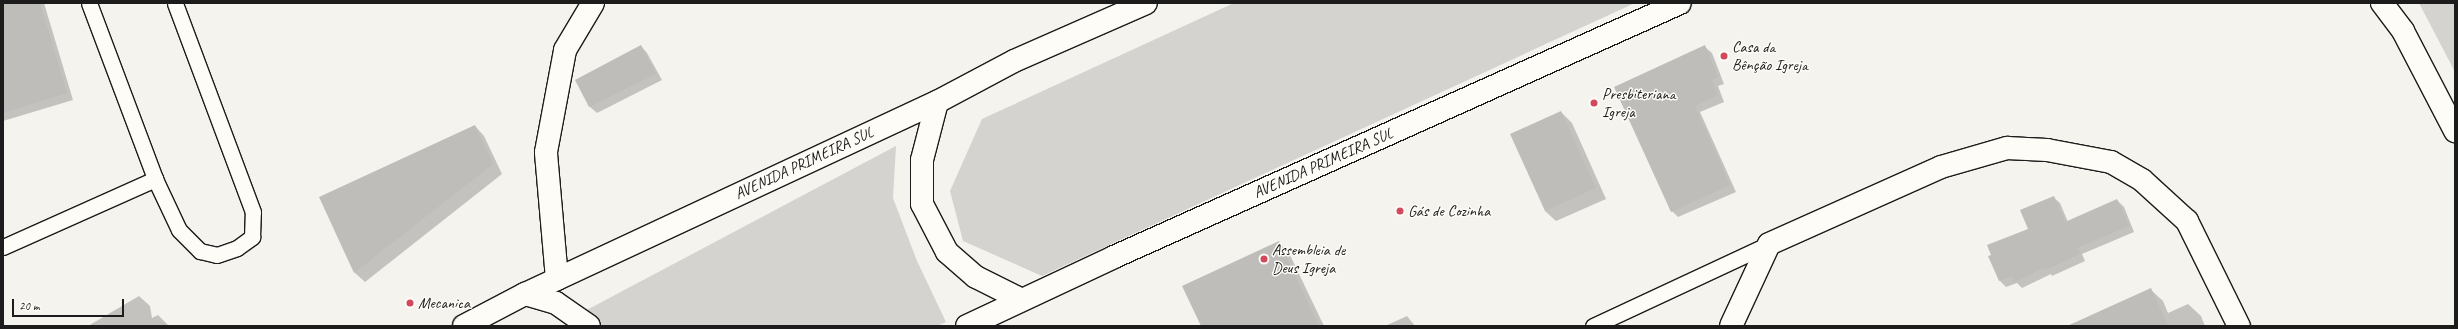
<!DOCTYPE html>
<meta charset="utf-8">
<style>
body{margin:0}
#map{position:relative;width:2458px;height:329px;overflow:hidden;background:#f4f3ee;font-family:Caveat,sans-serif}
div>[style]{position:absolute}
.green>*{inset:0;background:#d4d3cf}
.shadow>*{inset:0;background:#0003}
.building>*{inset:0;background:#bebdba}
.roads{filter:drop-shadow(1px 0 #1c1c1c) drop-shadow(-1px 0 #1c1c1c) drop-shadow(0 1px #1c1c1c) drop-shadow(0 -1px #1c1c1c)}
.lane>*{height:15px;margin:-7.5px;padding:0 7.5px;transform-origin:7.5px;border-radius:7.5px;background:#fdfcf7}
.street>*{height:22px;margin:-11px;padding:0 11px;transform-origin:11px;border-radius:11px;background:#fdfcf7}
.secondary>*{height:22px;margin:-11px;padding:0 11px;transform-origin:11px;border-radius:11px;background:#fdfcf7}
.dots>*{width:11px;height:11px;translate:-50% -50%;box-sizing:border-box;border:2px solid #fdfcf7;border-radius:50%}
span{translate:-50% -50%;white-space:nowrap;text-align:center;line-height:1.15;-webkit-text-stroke:3px #fdfcf7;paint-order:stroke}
.poi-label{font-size:16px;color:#1c1c1c}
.left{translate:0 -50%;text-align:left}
.street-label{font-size:16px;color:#1c1c1c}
.frame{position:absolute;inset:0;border:4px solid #1c1c1c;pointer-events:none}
.scale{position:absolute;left:12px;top:299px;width:112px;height:18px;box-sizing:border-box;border:2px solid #1c1c1c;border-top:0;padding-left:5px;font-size:12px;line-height:14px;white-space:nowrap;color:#1c1c1c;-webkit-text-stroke:3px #fdfcf7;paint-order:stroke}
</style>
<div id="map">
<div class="green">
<i style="clip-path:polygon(1234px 3px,1635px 3px,1042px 276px,963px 241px,950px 191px,982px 119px)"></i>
<i style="clip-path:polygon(2419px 3px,2455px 3px,2455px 72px)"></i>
<i style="clip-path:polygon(896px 146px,893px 198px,917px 261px,946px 322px,937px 326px,595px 326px,581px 313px)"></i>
</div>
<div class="shadow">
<i style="clip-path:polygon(3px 3px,44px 3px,73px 100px,3px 121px)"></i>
<i style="clip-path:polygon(641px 46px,647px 53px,662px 80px,597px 113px,590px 107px,576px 80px)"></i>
<i style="clip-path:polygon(1705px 47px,1712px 53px,1724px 84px,1718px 86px,1724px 102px,1700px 112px,1736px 192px,1678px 217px,1672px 211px)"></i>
<i style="clip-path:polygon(1561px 112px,1572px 123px,1606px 199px,1556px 221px,1545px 211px)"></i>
<i style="clip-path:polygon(475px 126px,484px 136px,502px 174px,365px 282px,355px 273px,320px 198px)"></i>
<i style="clip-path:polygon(2053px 197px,2060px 203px,2068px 222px,2117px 200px,2124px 207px,2134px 232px,2082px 254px,2085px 261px,2052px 276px,2051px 274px,2022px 288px,2017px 283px,2006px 287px,2000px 281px,1989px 257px,2029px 230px)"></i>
<i style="clip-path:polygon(1278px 242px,1289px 253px,1324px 326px,1202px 326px)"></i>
<i style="clip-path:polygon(2150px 289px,2163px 301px,2168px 313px,2188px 304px,2201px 316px,2205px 326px,2069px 326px)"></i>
<i style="clip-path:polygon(139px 296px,150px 306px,152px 318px,158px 315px,169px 326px,88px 326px)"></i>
<i style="clip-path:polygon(1407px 316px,1415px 326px,1385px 326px)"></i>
</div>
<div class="building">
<i style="clip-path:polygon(3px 3px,40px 3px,67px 93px,3px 113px)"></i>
<i style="clip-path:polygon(641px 45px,656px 74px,589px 107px,575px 80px)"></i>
<i style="clip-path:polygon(1705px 45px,1718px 77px,1712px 80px,1718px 95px,1695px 106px,1730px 185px,1671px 212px,1614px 87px)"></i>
<i style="clip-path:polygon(1561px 111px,1596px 188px,1545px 211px,1510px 134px)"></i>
<i style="clip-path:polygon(475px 125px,493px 164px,354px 273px,319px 197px)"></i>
<i style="clip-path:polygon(2054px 196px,2065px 222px,2117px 199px,2129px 226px,2077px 248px,2080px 254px,2045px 270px,2044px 268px,2014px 282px,2012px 276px,1999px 281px,1988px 256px,1991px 255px,1987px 245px,2028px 229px,2020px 210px)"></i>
<i style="clip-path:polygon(1279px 241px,1319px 326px,1201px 326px,1182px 286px)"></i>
<i style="clip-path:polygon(2151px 288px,2168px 326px,2067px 326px)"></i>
</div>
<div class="roads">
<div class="lane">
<i style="left:89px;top:3px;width:188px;rotate:69.4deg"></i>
<i style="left:155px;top:179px;width:56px;rotate:64.8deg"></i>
<i style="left:179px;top:230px;width:30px;rotate:45deg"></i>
<i style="left:200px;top:251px;width:17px;rotate:13deg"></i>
<i style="left:217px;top:255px;width:21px;rotate:-19deg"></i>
<i style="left:237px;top:248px;width:19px;rotate:-36deg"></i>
<i style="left:252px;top:237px;width:25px;rotate:-88deg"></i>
<i style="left:253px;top:212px;width:223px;rotate:-110.5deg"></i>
<i style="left:3px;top:247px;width:167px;rotate:-24.1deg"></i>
<i style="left:1593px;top:326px;width:194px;rotate:-25deg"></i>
</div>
<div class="street">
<i style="left:557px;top:279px;width:127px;rotate:-95deg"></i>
<i style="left:546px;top:152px;width:104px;rotate:-79.4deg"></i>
<i style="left:565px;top:50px;width:55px;rotate:-59.2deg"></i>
<i style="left:1731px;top:326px;width:90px;rotate:-65.1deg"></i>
<i style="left:1769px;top:244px;width:188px;rotate:-24.1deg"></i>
<i style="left:1941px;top:167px;width:69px;rotate:-16.1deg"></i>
<i style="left:2007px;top:148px;width:40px;rotate:2.9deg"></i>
<i style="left:2047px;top:150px;width:65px;rotate:10.6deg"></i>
<i style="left:2111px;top:162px;width:36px;rotate:30deg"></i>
<i style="left:2142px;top:180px;width:61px;rotate:42.3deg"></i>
<i style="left:2187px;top:221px;width:117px;rotate:63.7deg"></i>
</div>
<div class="secondary">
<i style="left:2382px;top:3px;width:35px;rotate:53deg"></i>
<i style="left:2403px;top:31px;width:113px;rotate:62.5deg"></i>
<i style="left:937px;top:102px;width:60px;rotate:104.5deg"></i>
<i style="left:922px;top:160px;width:44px;rotate:90deg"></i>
<i style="left:922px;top:204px;width:54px;rotate:62.5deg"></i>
<i style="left:947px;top:252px;width:38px;rotate:41deg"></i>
<i style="left:976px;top:277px;width:51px;rotate:26.6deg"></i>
<i style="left:525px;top:294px;width:32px;rotate:16deg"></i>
<i style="left:556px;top:303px;width:40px;rotate:34.9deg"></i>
<i style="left:464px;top:326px;width:69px;rotate:-27.7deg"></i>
<i style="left:525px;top:294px;width:455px;rotate:-25deg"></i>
<i style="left:937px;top:102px;width:87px;rotate:-28deg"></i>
<i style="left:1014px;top:61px;width:144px;rotate:-23.7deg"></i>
<i style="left:967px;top:326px;width:162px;rotate:-25.1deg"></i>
<i style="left:1114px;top:257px;width:620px;rotate:-24.17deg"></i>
</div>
</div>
<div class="dots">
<i style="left:1724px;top:56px;background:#d1495b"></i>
<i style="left:1594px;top:103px;background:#d1495b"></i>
<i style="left:1400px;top:211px;background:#d1495b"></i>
<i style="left:1264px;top:259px;background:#d1495b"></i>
<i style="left:410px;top:303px;background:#d1495b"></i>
</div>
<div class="poi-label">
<span class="left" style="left:1732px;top:56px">Casa da<br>Bênção Igreja</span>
<span class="left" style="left:1602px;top:103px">Presbiteriana<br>Igreja</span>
<span class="left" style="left:1408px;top:211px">Gás de Cozinha</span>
<span class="left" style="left:1272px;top:259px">Assembleia de<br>Deus Igreja</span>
<span class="left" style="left:418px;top:303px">Mecanica</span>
</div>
<div class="street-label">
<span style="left:804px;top:163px;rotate:-25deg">AVENIDA PRIMEIRA SUL</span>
<span style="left:1323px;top:163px;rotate:-24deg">AVENIDA PRIMEIRA SUL</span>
</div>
<div class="frame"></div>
<div class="scale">20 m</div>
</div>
